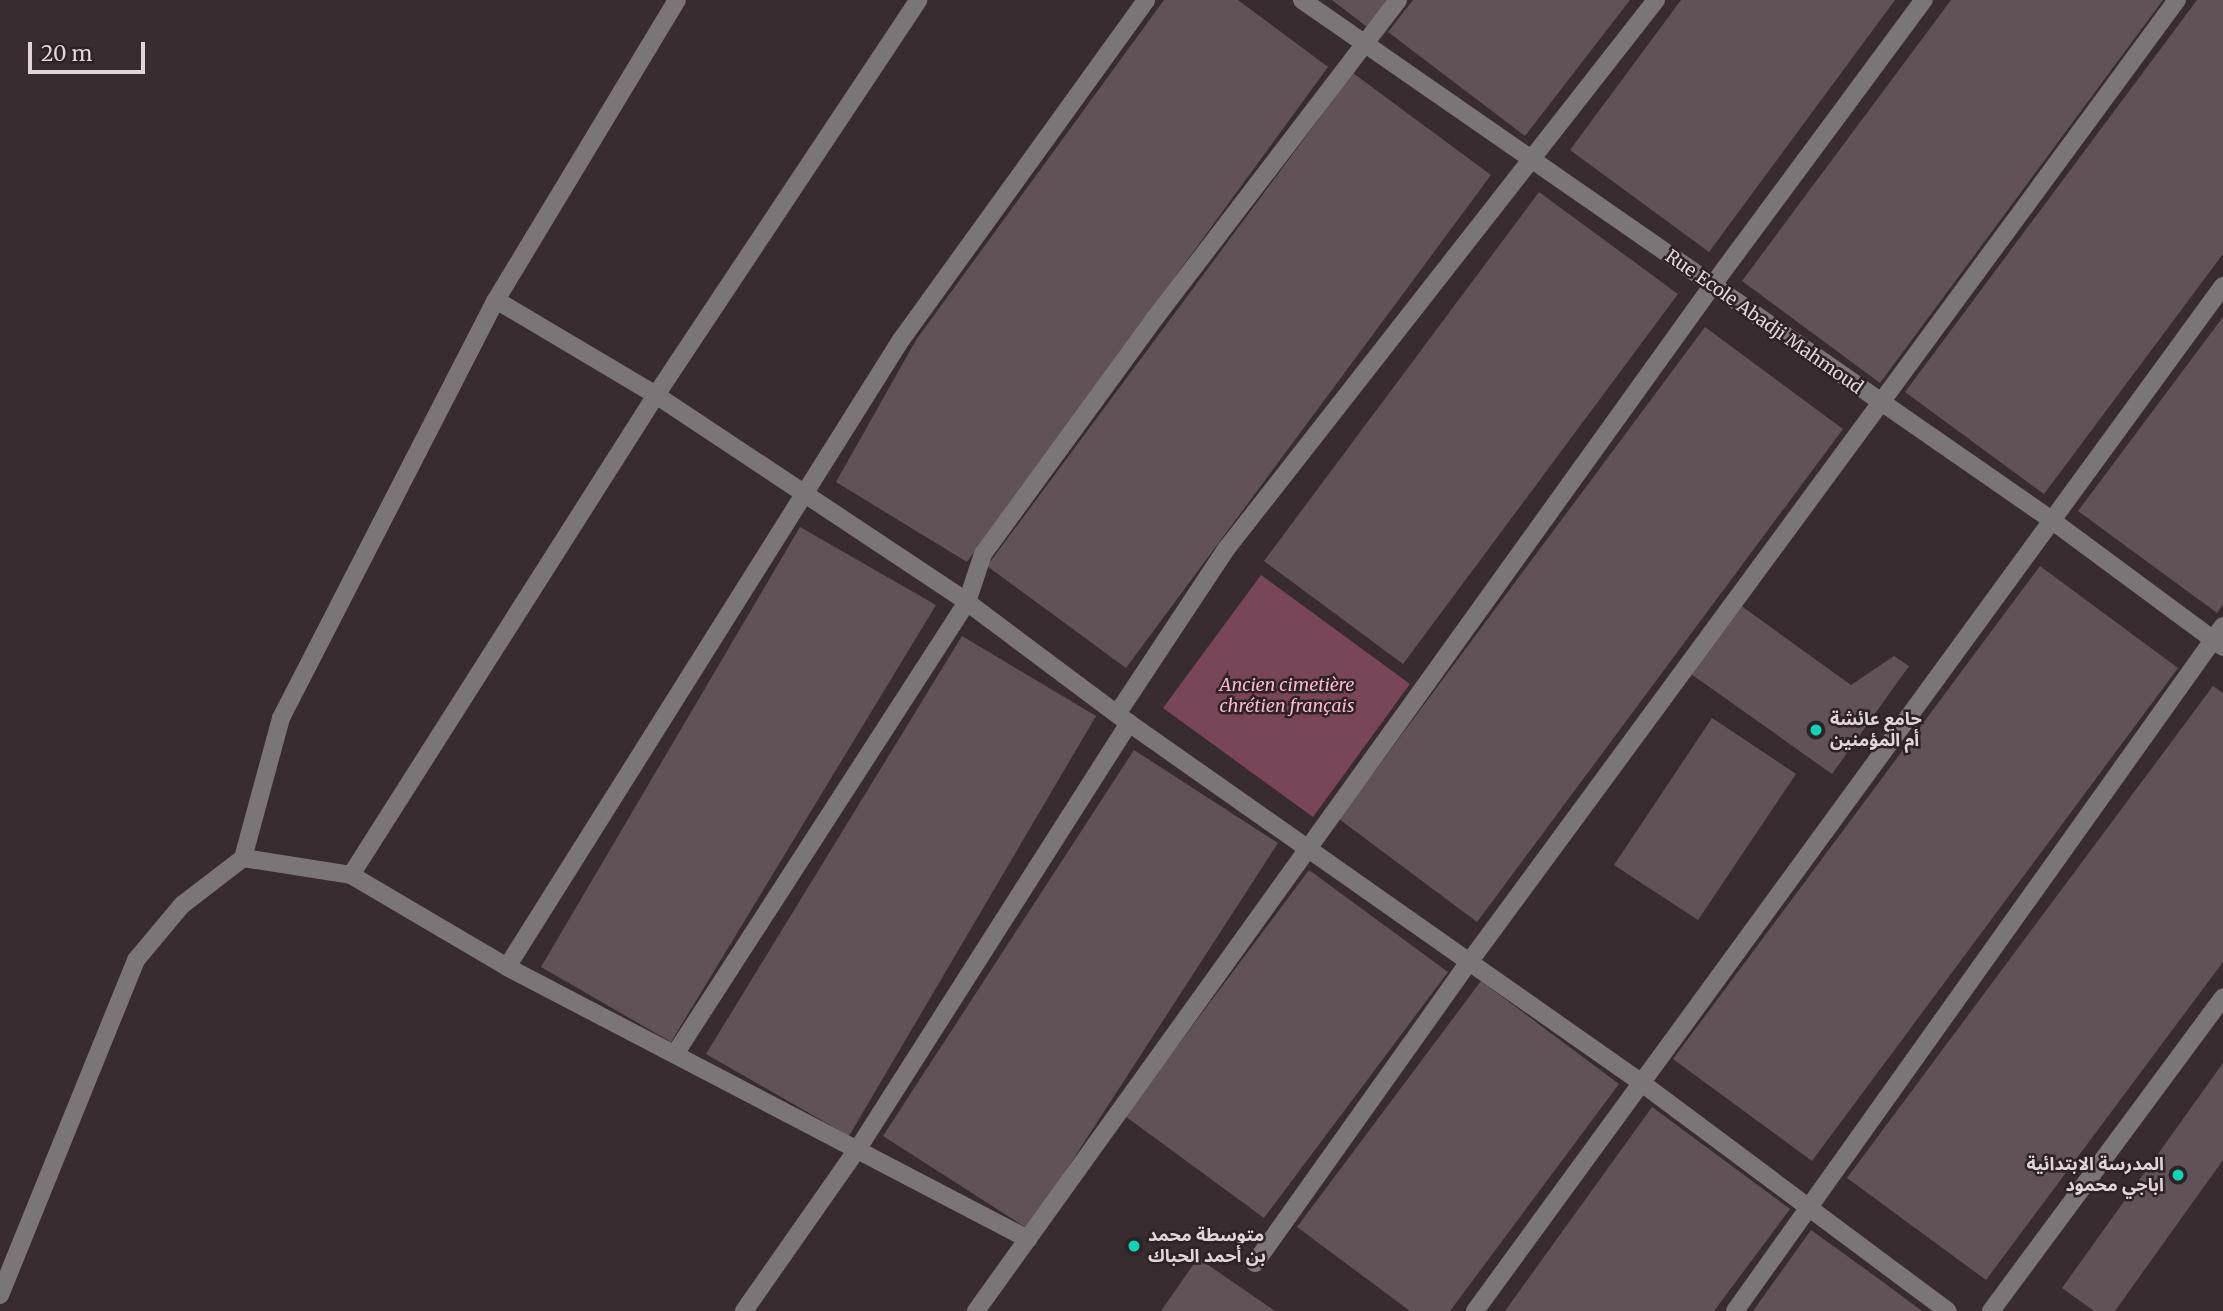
<!DOCTYPE html>
<meta charset="utf-8">
<style>
body{margin:0}
#map{position:relative;width:2223px;height:1311px;overflow:hidden;background:#392c30;font-family:Merriweather,"Noto Sans Arabic",serif}
div>[style]{position:absolute}
.green>*{inset:0;background:#794558}
.building>*{inset:0;background:#615257}
.minor>*{height:18px;margin:-9px;padding:0 9px;transform-origin:9px;border-radius:9px;background:#7c7577}
.dots>*{width:19px;height:19px;translate:-50% -50%;box-sizing:border-box;border:4px solid #2f2226;border-radius:50%}
span{translate:-50% -50%;white-space:nowrap;text-align:center;line-height:1.15;-webkit-text-stroke:5px #2f2226;paint-order:stroke}
.street-label{font-size:18px;color:#ded6d8}
.park-label{font-size:18px;color:#fab6cd;font-style:italic}
.poi-label{font-size:18px;color:#ded6d8;font-weight:700}
.left{translate:0 -50%;text-align:left}
.right{translate:-100% -50%;text-align:right}
.scale{position:absolute;left:28px;top:42px;width:117px;height:32px;box-sizing:border-box;border:4px solid #ded6d8;border-top:0;padding-left:9px;font-size:21px;line-height:24px;white-space:nowrap;color:#ded6d8;-webkit-text-stroke:5px #2f2226;paint-order:stroke}
</style>
<div id="map">
<div class="green">
<i style="clip-path:polygon(1261px 575px,1410px 684px,1313px 817px,1163px 708px)"></i>
</div>
<div class="building">
<i style="clip-path:polygon(1164px 0,1238px 0,1328px 67px,967px 562px,836px 482px,916px 340px)"></i>
<i style="clip-path:polygon(1332px 0,1388px 0,1367px 27px)"></i>
<i style="clip-path:polygon(1413px 0,1630px 0,1525px 136px,1388px 32px)"></i>
<i style="clip-path:polygon(1681px 0,1895px 0,1709px 252px,1570px 150px)"></i>
<i style="clip-path:polygon(1951px 0,2163px 0,1880px 383px,1742px 281px)"></i>
<i style="clip-path:polygon(2197px 0,2223px 0,2223px 254px,2044px 494px,1905px 392px)"></i>
<i style="clip-path:polygon(1353px 73px,1491px 175px,1126px 668px,987px 566px)"></i>
<i style="clip-path:polygon(1539px 192px,1678px 294px,1403px 664px,1264px 561px)"></i>
<i style="clip-path:polygon(2223px 317px,2223px 605px,2217px 613px,2078px 511px)"></i>
<i style="clip-path:polygon(1705px 327px,1843px 429px,1477px 922px,1339px 819px)"></i>
<i style="clip-path:polygon(800px 527px,936px 605px,671px 1042px,541px 967px)"></i>
<i style="clip-path:polygon(2040px 566px,2178px 668px,1812px 1161px,1673px 1059px)"></i>
<i style="clip-path:polygon(1740px 605px,1851px 685px,1894px 656px,1909px 666px,1832px 774px,1691px 674px)"></i>
<i style="clip-path:polygon(962px 636px,1096px 716px,849px 1136px,706px 1054px)"></i>
<i style="clip-path:polygon(2213px 686px,2223px 693px,2223px 962px,1986px 1280px,1847px 1178px)"></i>
<i style="clip-path:polygon(1712px 718px,1796px 774px,1698px 920px,1614px 865px)"></i>
<i style="clip-path:polygon(1134px 750px,1278px 843px,1028px 1229px,883px 1136px)"></i>
<i style="clip-path:polygon(1309px 870px,1448px 972px,1264px 1218px,1125px 1116px)"></i>
<i style="clip-path:polygon(1481px 981px,1619px 1084px,1450px 1311px,1410px 1311px,1297px 1227px)"></i>
<i style="clip-path:polygon(2223px 1063px,2223px 1160px,2115px 1311px,2094px 1311px,2062px 1288px)"></i>
<i style="clip-path:polygon(1652px 1107px,1790px 1209px,1714px 1311px,1505px 1311px)"></i>
<i style="clip-path:polygon(1811px 1230px,1879px 1279px,1922px 1311px,1753px 1311px)"></i>
<i style="clip-path:polygon(1198px 1258px,1275px 1311px,1161px 1311px)"></i>
</div>
<div class="minor">
<i style="left:1302px;top:0;width:910px;rotate:34.75deg"></i>
<i style="left:2050px;top:519px;width:215px;rotate:36.5deg"></i>
<i style="left:496px;top:300px;width:186px;rotate:30.7deg"></i>
<i style="left:656px;top:395px;width:374px;rotate:33.6deg"></i>
<i style="left:967px;top:602px;width:202px;rotate:36.8deg"></i>
<i style="left:1129px;top:723px;width:623px;rotate:35.07deg"></i>
<i style="left:1639px;top:1081px;width:385px;rotate:36.7deg"></i>
<i style="left:1117px;top:714px;width:199px;rotate:-56.5deg"></i>
<i style="left:1227px;top:548px;width:696px;rotate:-51.94deg"></i>
<i style="left:243px;top:858px;width:145px;rotate:-74.8deg"></i>
<i style="left:281px;top:718px;width:470px;rotate:-62.8deg"></i>
<i style="left:496px;top:300px;width:350px;rotate:-58.9deg"></i>
<i style="left:351px;top:875px;width:569px;rotate:-57.57deg"></i>
<i style="left:656px;top:395px;width:474px;rotate:-56.4deg"></i>
<i style="left:507px;top:967px;width:741px;rotate:-57.86deg"></i>
<i style="left:901px;top:340px;width:419px;rotate:-54.2deg"></i>
<i style="left:675px;top:1054px;width:538px;rotate:-57.14deg"></i>
<i style="left:967px;top:602px;width:51px;rotate:-71.6deg"></i>
<i style="left:983px;top:554px;width:292px;rotate:-53.9deg"></i>
<i style="left:1155px;top:318px;width:400px;rotate:-52.6deg"></i>
<i style="left:1255px;top:1263px;width:371px;rotate:-54.6deg"></i>
<i style="left:1470px;top:961px;width:1193px;rotate:-53.66deg"></i>
<i style="left:0;top:1295px;width:362px;rotate:-67.9deg"></i>
<i style="left:136px;top:960px;width:72px;rotate:-50.1deg"></i>
<i style="left:182px;top:905px;width:77px;rotate:-37.6deg"></i>
<i style="left:243px;top:858px;width:109px;rotate:8.9deg"></i>
<i style="left:351px;top:875px;width:181px;rotate:30.5deg"></i>
<i style="left:507px;top:967px;width:588px;rotate:27.57deg"></i>
<i style="left:744px;top:1311px;width:200px;rotate:-55deg"></i>
<i style="left:859px;top:1147px;width:503px;rotate:-57.51deg"></i>
<i style="left:976px;top:1311px;width:1262px;rotate:-54.32deg"></i>
<i style="left:1712px;top:286px;width:356px;rotate:-53.5deg"></i>
<i style="left:1475px;top:1311px;width:1269px;rotate:-53.88deg"></i>
<i style="left:1735px;top:1311px;width:841px;rotate:-54.53deg"></i>
<i style="left:1991px;top:1311px;width:390px;rotate:-53.5deg"></i>
</div>
<div class="dots">
<i style="left:1816px;top:730px;background:#0cd5b5"></i>
<i style="left:2178px;top:1175px;background:#0cd5b5"></i>
<i style="left:1134px;top:1246px;background:#0cd5b5"></i>
</div>
<div class="street-label">
<span style="left:1764px;top:322px;rotate:35deg">Rue Ecole Abadji Mahmoud</span>
</div>
<div class="park-label">
<span style="left:1287px;top:696px">Ancien cimetière<br>chrétien français</span>
</div>
<div class="poi-label">
<span class="left" style="left:1830px;top:730px">جامع عائشة<br>أم المؤمنين</span>
<span class="right" style="left:2164px;top:1175px">المدرسة الابتدائية<br>اباجي محمود</span>
<span class="left" style="left:1148px;top:1246px">متوسطة محمد<br>بن أحمد الحباك</span>
</div>
<div class="scale">20 m</div>
</div>
